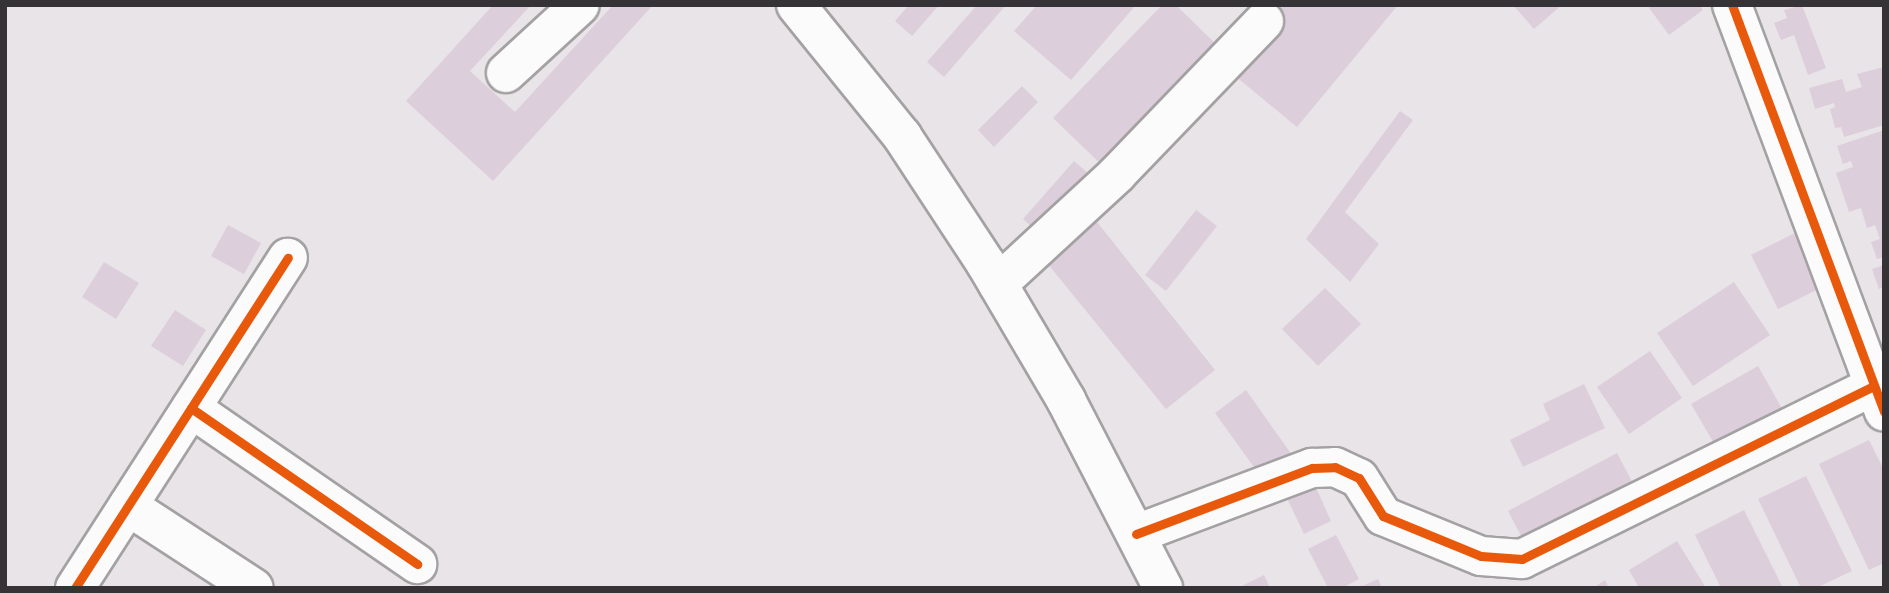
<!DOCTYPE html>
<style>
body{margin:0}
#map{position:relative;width:1889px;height:593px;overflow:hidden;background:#e8e4e7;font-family:"PT Sans Narrow",sans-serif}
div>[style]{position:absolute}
.building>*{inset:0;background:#dccfdb}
.roads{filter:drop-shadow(2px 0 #a4a1a3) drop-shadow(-2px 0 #a4a1a3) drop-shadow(0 2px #a4a1a3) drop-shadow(0 -2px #a4a1a3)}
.minor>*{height:38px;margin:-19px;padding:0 19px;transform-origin:19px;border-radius:19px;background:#fcfbfb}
.highway>*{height:38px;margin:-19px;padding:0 19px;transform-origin:19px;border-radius:19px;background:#fcfbfb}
.cycleway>*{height:9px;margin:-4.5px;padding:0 4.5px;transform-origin:4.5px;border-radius:4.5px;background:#e8590c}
span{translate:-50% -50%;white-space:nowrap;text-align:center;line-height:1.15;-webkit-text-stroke:6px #f6f0f6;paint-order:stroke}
.frame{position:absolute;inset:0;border:7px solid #353335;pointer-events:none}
</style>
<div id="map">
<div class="building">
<i style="clip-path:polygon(493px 5px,531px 5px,470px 71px,515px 112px,613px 5px,653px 5px,493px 181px,406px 101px)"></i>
<i style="clip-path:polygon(909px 5px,939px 5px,912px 36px,895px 21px)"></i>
<i style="clip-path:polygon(977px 5px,1006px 5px,944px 77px,927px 62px)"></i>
<i style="clip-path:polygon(1037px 5px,1136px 5px,1071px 80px,1014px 31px)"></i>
<i style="clip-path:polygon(1162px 5px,1176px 5px,1223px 51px,1107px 170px,1053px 118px)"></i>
<i style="clip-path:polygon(1284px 5px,1398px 5px,1297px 127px,1229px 71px)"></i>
<i style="clip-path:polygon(1513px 5px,1562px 5px,1534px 29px)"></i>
<i style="clip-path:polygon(1647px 5px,1699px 5px,1703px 10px,1669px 35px)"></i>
<i style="clip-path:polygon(1802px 5px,1826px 68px,1808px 75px,1794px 35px,1781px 40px,1774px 23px,1787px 18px,1784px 10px)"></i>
<i style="clip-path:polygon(1884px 67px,1884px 125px,1844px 137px,1841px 127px,1835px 128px,1830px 109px,1835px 107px,1834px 103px,1815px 109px,1809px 88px,1842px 79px,1846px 92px,1862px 87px,1857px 74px)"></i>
<i style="clip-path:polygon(1022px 86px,1038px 102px,994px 147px,978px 130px)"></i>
<i style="clip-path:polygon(1400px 111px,1413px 120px,1345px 212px,1379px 244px,1350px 282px,1306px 239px)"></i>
<i style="clip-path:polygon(1884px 130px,1884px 257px,1877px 259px,1871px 242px,1880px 239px,1875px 225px,1867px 228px,1861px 208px,1849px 212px,1836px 173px,1853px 167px,1851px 161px,1843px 164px,1837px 146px)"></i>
<i style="clip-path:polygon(1074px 161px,1096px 180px,1045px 239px,1023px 219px)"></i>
<i style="clip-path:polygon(1196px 210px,1217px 226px,1166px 291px,1145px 275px)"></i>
<i style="clip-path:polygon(1097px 222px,1215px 370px,1166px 409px,1047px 263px)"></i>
<i style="clip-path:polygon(228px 225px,261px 243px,244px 274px,211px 256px)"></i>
<i style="clip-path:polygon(1797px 232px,1825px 286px,1778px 309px,1751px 255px)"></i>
<i style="clip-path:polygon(104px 262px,139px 283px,116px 319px,82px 297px)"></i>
<i style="clip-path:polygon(1884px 265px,1884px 287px,1879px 289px,1872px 269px)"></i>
<i style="clip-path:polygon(1734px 282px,1770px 335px,1693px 386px,1657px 333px)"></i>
<i style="clip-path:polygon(1325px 288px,1361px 324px,1318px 366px,1282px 329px)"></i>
<i style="clip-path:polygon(175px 310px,206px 330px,183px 366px,151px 346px)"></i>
<i style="clip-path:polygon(1650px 351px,1682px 398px,1629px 434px,1597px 387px)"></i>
<i style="clip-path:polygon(1758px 366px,1785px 414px,1719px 452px,1691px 404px)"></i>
<i style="clip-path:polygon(1584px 384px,1605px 428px,1523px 467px,1510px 440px,1550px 420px,1543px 404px)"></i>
<i style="clip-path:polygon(1246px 390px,1292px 455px,1261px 477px,1215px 413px)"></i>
<i style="clip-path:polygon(1869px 440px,1884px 470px,1884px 563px,1869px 570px,1819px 464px)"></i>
<i style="clip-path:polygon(1617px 453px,1637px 491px,1528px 549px,1508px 511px)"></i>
<i style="clip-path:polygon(1806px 476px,1852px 571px,1816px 588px,1801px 588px,1758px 499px)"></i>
<i style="clip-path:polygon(1313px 481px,1331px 521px,1304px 534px,1285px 494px)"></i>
<i style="clip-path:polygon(1744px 510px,1783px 588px,1721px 588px,1695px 535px)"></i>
<i style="clip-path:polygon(1336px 535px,1359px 579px,1342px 588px,1328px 588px,1308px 549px)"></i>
<i style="clip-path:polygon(1677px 541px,1706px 588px,1639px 588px,1629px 570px)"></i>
<i style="clip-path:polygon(1264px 575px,1270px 588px,1238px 588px)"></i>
<i style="clip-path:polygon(1378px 579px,1382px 588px,1358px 588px)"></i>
<i style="clip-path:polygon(1605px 580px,1609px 588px,1593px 588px)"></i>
</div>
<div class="roads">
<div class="minor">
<i style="left:1732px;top:5px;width:434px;rotate:69.5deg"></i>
<i style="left:506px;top:73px;width:100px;rotate:-42.6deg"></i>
<i style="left:998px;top:284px;width:162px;rotate:-42.7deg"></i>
<i style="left:1117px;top:174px;width:212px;rotate:-46.1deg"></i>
<i style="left:191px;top:408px;width:275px;rotate:34.6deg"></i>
<i style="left:128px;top:506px;width:150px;rotate:33.1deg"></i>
<i style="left:1136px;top:534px;width:188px;rotate:-20.6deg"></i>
<i style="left:1312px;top:468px;width:23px;rotate:-2deg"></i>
<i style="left:1335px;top:467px;width:26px;rotate:25deg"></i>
<i style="left:1359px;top:478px;width:45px;rotate:57.7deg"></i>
<i style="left:1383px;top:516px;width:106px;rotate:22.2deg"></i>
<i style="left:1481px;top:556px;width:41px;rotate:4.2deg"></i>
<i style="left:1522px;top:559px;width:391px;rotate:-26.2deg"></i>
<i style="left:75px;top:588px;width:393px;rotate:-57.2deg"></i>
</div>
<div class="highway">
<i style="left:796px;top:5px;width:169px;rotate:51deg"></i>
<i style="left:902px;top:136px;width:153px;rotate:56.7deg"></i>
<i style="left:986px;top:264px;width:158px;rotate:59.5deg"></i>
<i style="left:1066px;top:400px;width:212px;rotate:62.7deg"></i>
</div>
</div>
<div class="cycleway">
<i style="left:1732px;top:5px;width:434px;rotate:69.5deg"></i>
<i style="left:191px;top:408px;width:275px;rotate:34.6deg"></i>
<i style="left:1136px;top:534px;width:188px;rotate:-20.6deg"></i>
<i style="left:1312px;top:468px;width:23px;rotate:-2deg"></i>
<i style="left:1335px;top:467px;width:26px;rotate:25deg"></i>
<i style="left:1359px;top:478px;width:45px;rotate:57.7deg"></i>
<i style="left:1383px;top:516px;width:106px;rotate:22.2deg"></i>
<i style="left:1481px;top:556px;width:41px;rotate:4.2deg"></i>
<i style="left:1522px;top:559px;width:391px;rotate:-26.2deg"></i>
<i style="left:75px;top:588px;width:393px;rotate:-57.2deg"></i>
</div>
<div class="frame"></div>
</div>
